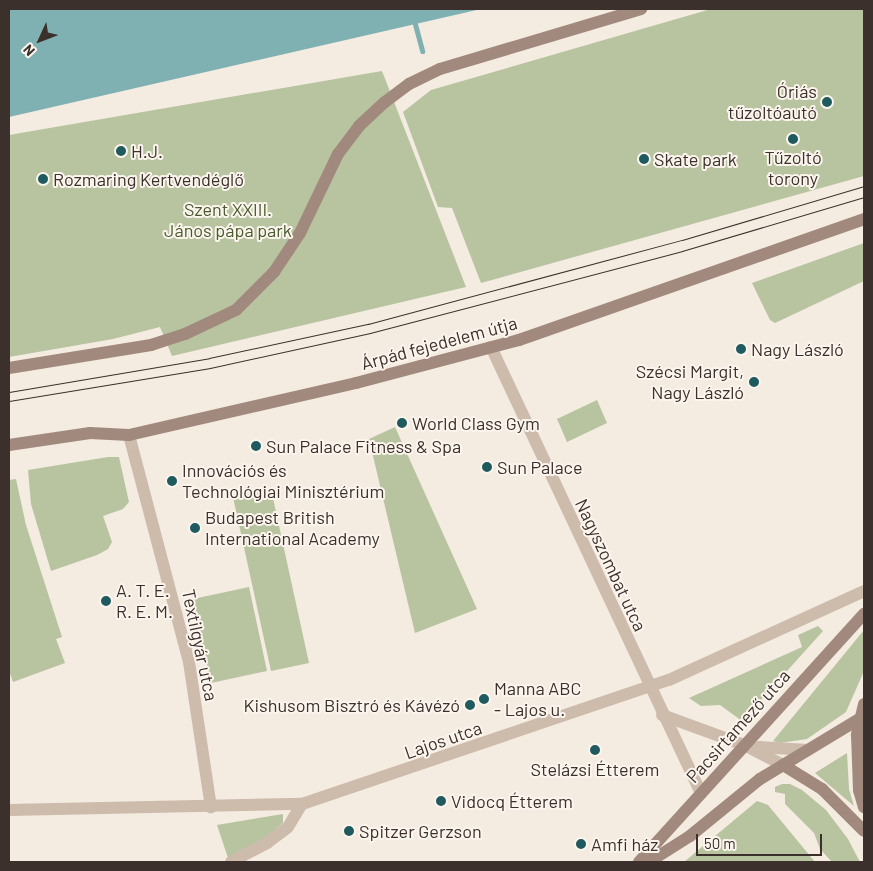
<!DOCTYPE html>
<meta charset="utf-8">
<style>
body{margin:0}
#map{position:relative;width:873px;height:871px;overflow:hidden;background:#f4ebe1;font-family:Barlow,sans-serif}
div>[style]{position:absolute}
.green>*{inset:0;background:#b8c4a0}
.water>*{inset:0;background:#7fb0b2}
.stream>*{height:5px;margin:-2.5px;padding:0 2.5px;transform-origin:2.5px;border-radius:2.5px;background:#7fb0b2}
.street>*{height:12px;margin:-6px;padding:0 6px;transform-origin:6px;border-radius:6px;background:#cdbbac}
.secondary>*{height:12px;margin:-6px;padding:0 6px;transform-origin:6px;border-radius:6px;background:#a18a7d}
.tram>*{height:1px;margin:-0.5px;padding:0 0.5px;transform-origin:0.5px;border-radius:0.5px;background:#3b302b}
.dots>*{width:14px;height:14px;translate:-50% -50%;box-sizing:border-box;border:2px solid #fbf5ee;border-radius:50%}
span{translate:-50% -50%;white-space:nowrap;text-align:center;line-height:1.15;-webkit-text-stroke:4px #fbf5ee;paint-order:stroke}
.poi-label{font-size:18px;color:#3b302b}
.right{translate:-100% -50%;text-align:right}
.left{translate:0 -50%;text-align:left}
.park-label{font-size:18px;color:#4a5a2e}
.street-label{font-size:18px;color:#3b302b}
.frame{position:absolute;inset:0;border:10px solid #3b302b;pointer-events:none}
.north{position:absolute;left:15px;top:15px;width:50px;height:50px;-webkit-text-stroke:4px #fbf5ee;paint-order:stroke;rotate:227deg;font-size:14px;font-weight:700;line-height:20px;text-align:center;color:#3b302b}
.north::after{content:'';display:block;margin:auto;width:18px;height:22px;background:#3b302b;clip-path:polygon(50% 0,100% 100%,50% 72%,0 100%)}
.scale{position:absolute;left:696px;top:834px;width:126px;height:22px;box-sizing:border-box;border:2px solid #3b302b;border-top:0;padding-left:6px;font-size:15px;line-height:18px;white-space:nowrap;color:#3b302b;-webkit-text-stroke:4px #fbf5ee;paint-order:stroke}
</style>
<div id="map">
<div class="green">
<i style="clip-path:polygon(711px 9px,864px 9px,864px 176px,481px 283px,452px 208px,438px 207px,403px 112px,431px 90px)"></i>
<i style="clip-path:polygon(382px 71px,466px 287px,172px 356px,160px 327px,113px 339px,9px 357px,9px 135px)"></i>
<i style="clip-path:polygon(864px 243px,864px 281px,775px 323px,770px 320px,752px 283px)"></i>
<i style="clip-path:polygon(597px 400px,607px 423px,567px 442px,557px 419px)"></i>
<i style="clip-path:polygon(395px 427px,477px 609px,415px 633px,369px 439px)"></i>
<i style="clip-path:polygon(108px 457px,119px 457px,129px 502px,123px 509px,103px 516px,112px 542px,108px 549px,97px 555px,51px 571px,31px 504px,28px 470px)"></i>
<i style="clip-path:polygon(16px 479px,26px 525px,62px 637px,56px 639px,65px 663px,13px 682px,9px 671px,9px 480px)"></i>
<i style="clip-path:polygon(271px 489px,309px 663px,271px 671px,233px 497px)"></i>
<i style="clip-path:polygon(249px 587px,267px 671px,211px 683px,193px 599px)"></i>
<i style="clip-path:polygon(818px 626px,823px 631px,742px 721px,720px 705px,701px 706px,689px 698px,802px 647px,798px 635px)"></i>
<i style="clip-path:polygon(864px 630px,864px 671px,846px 712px,807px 739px,780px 743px,773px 741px)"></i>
<i style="clip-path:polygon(847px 753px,849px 789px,854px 806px,815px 773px)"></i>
<i style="clip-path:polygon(782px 784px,790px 784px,802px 790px,826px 810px,848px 839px,860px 862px,832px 862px,820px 849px,814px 833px,785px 804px,785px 794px,775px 792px,775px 787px)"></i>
<i style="clip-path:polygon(757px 801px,768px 805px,815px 862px,684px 862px)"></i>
<i style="clip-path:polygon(283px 814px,283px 823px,263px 840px,228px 858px,217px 825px)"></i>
</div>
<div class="water">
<i style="clip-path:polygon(9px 9px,481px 9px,9px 117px)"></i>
</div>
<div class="stream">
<i style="left:415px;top:24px;width:28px;rotate:75deg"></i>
</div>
<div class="street">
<i style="left:491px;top:347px;width:493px;rotate:64.8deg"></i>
<i style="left:129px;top:435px;width:235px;rotate:75.2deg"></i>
<i style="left:189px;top:662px;width:147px;rotate:81.4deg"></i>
<i style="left:662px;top:715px;width:87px;rotate:20.1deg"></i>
<i style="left:744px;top:745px;width:44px;rotate:27.1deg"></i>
<i style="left:759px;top:747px;width:49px;rotate:3.5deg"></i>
<i style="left:9px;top:810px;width:293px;rotate:-1.2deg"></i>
<i style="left:302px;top:804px;width:387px;rotate:-18.7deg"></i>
<i style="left:669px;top:680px;width:214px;rotate:-24.5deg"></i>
<i style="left:231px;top:862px;width:41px;rotate:-27.8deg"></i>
<i style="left:267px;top:843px;width:26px;rotate:-37deg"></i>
<i style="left:288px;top:827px;width:27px;rotate:-59deg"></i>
</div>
<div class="secondary">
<i style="left:9px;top:368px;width:144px;rotate:-9.2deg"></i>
<i style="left:151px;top:345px;width:36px;rotate:-18deg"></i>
<i style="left:185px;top:334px;width:56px;rotate:-25.2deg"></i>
<i style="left:236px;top:310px;width:54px;rotate:-45deg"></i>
<i style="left:274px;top:272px;width:47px;rotate:-56.3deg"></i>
<i style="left:300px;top:233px;width:88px;rotate:-64.3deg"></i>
<i style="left:338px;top:154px;width:35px;rotate:-53deg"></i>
<i style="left:359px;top:126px;width:35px;rotate:-43deg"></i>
<i style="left:385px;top:102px;width:30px;rotate:-37deg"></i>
<i style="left:409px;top:84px;width:34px;rotate:-26deg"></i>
<i style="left:440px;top:69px;width:210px;rotate:-16.6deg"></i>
<i style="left:9px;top:445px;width:82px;rotate:-8.4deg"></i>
<i style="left:90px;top:433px;width:39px;rotate:3deg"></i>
<i style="left:129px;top:435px;width:233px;rotate:-12.9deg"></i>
<i style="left:356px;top:383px;width:169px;rotate:-14.8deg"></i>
<i style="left:519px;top:340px;width:366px;rotate:-19.3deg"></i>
<i style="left:864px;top:704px;width:32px;rotate:103deg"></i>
<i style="left:857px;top:735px;width:55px;rotate:87.9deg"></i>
<i style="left:859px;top:790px;width:18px;rotate:74deg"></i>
<i style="left:783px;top:765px;width:46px;rotate:31.6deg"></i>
<i style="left:822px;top:789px;width:59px;rotate:45deg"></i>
<i style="left:639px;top:862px;width:335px;rotate:-47.8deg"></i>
<i style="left:649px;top:862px;width:49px;rotate:-32.4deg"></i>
<i style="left:690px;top:836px;width:90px;rotate:-39.2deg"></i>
<i style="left:760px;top:779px;width:122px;rotate:-31.2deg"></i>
</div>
<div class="tram">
<i style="left:9px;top:392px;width:203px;rotate:-9.6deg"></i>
<i style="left:209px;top:358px;width:163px;rotate:-12.1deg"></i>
<i style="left:368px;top:324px;width:325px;rotate:-15deg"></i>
<i style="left:682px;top:240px;width:190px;rotate:-16.5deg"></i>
<i style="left:9px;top:401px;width:204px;rotate:-9.3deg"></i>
<i style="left:210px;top:368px;width:164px;rotate:-12.3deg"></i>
<i style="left:370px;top:333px;width:323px;rotate:-14.7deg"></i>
<i style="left:682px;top:251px;width:190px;rotate:-16.5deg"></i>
</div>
<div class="dots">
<i style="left:827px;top:102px;background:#1f5a5e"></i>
<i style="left:793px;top:139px;background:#1f5a5e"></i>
<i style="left:121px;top:151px;background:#1f5a5e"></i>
<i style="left:644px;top:159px;background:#1f5a5e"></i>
<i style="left:43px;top:179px;background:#1f5a5e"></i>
<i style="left:741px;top:349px;background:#1f5a5e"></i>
<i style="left:754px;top:382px;background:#1f5a5e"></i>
<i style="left:402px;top:423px;background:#1f5a5e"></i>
<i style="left:256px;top:446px;background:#1f5a5e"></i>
<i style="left:487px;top:467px;background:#1f5a5e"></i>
<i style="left:172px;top:481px;background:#1f5a5e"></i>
<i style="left:195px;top:528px;background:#1f5a5e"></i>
<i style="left:106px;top:601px;background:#1f5a5e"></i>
<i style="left:484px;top:699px;background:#1f5a5e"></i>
<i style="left:470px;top:705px;background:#1f5a5e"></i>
<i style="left:595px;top:750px;background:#1f5a5e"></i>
<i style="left:441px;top:801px;background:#1f5a5e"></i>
<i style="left:349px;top:831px;background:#1f5a5e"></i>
<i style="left:581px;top:844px;background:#1f5a5e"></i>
</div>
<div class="poi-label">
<span class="right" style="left:817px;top:102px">Óriás<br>tűzoltóautó</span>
<span class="left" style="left:131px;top:151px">H.J.</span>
<span style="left:793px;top:168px">Tűzoltó<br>torony</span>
<span class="left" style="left:654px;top:159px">Skate park</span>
<span class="left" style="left:53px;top:179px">Rozmaring Kertvendéglő</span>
<span class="left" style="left:751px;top:349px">Nagy László</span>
<span class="right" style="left:744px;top:382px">Szécsi Margit,<br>Nagy László</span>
<span class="left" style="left:412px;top:423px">World Class Gym</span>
<span class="left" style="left:266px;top:446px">Sun Palace Fitness &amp; Spa</span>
<span class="left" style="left:497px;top:467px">Sun Palace</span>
<span class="left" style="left:182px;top:481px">Innovációs és<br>Technológiai Minisztérium</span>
<span class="left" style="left:205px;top:528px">Budapest British<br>International Academy</span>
<span class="left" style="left:116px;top:601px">A. T. E.<br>R. E. M.</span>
<span class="left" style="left:494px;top:699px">Manna ABC<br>- Lajos u.</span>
<span class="right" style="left:460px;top:705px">Kishusom Bisztró és Kávézó</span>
<span style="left:595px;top:769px">Stelázsi Étterem</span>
<span class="left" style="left:451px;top:801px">Vidocq Étterem</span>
<span class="left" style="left:359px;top:831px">Spitzer Gerzson</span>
<span class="left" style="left:591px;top:844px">Amfi ház</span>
</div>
<div class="park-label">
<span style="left:228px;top:220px">Szent XXIII.<br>János pápa park</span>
</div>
<div class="street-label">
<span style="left:439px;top:343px;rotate:-15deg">Árpád fejedelem útja</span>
<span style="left:611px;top:565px;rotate:65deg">Nagyszombat utca</span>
<span style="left:200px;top:645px;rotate:78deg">Textilgyár utca</span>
<span style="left:738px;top:726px;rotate:-48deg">Pacsirtamező utca</span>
<span style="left:443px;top:740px;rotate:-19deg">Lajos utca</span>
</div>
<div class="frame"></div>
<div class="north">N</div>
<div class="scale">50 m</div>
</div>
